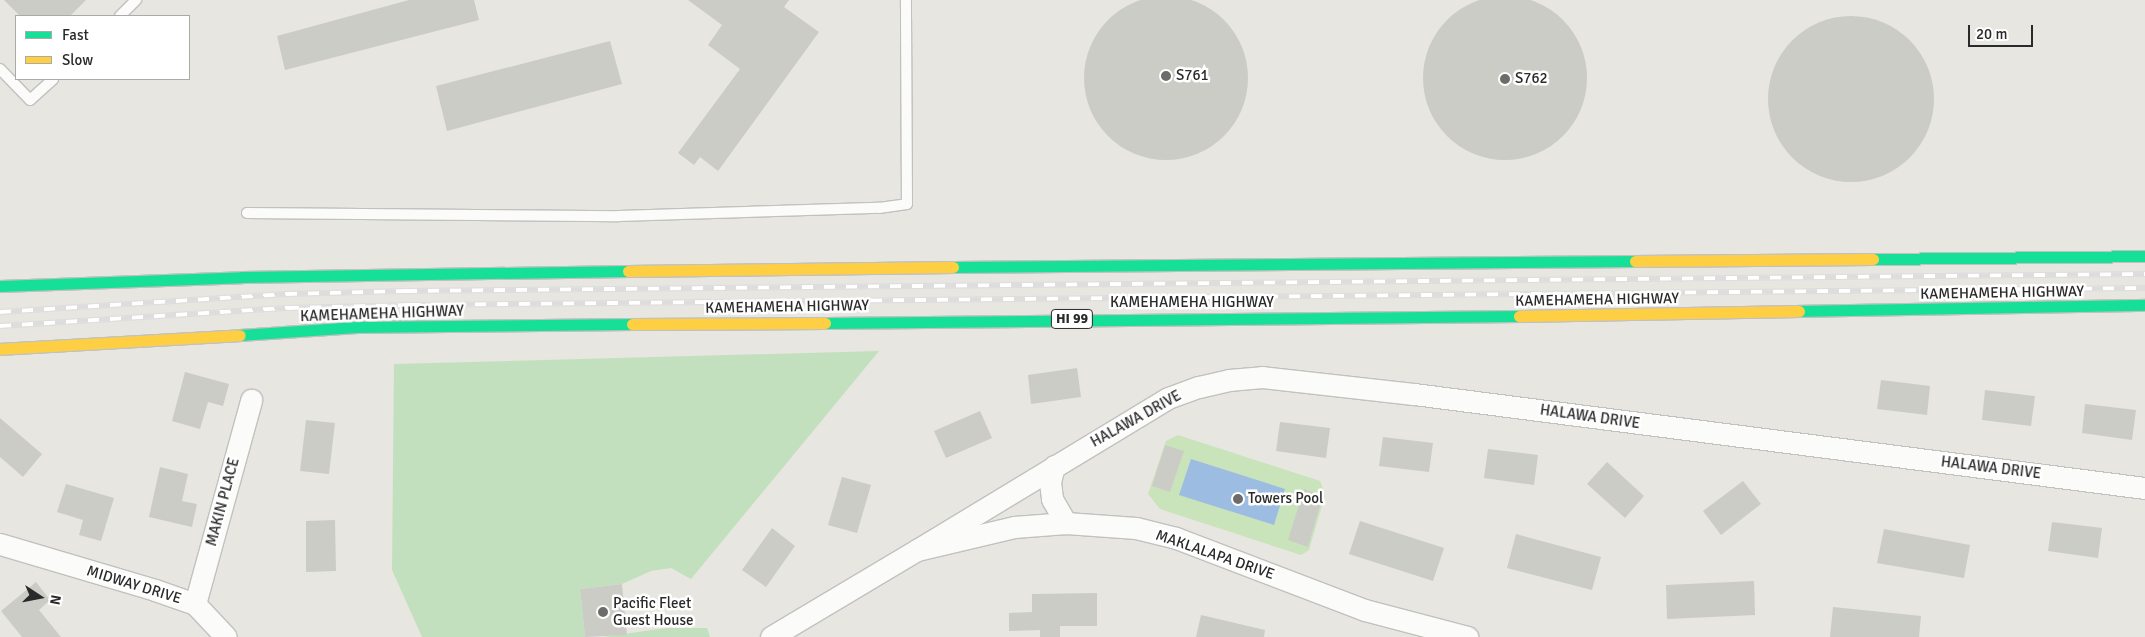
<!DOCTYPE html>
<style>
body{margin:0}
#map{position:relative;width:2145px;height:637px;overflow:hidden;background:#e7e6e0;font-family:Signika,sans-serif}
div>[style]{position:absolute}
.green>*{inset:0;background:#c2e0bd}
.pitch>*{inset:0;background:#c9e3bb}
.water>*{inset:0;background:#9cbce1}
.building>*{inset:0;background:#ccccc7}
.round{border-radius:50%}
.roads{filter:drop-shadow(1px 0 #c2c1c0) drop-shadow(-1px 0 #c2c1c0) drop-shadow(0 1px #c2c1c0) drop-shadow(0 -1px #c2c1c0)}
.lane>*{height:10px;margin:-5px;padding:0 5px;transform-origin:5px;border-radius:5px;background:#fbfbfa}
.street>*{height:21px;margin:-10.5px;padding:0 10.5px;transform-origin:10.5px;border-radius:10.5px;background:#fbfbfa}
.fast>*{height:11px;margin:-5.5px;padding:0 5.5px;transform-origin:5.5px;border-radius:5.5px;background:#16e098}
.slow>*{height:11px;margin:-5.5px;padding:0 5.5px;transform-origin:5.5px;border-radius:5.5px;background:#ffcf43}
.rail>*{height:5.5px;margin-top:-2.75px;transform-origin:0;background:repeating-linear-gradient(90deg,#fff 0 11px,#deddde 0 22px);box-sizing:border-box;border-block:1px solid #deddde}
.dots>*{width:14px;height:14px;translate:-50% -50%;box-sizing:border-box;border:2px solid #fff;border-radius:50%}
span{translate:-50% -50%;white-space:nowrap;text-align:center;line-height:1.15;-webkit-text-stroke:5px #fff;paint-order:stroke}
.shield-label span{padding:1px 4px;background:#fff;border:1px solid;border-radius:4px;-webkit-text-stroke-width:0}
.shield-label{font-size:14px;color:#2a2a2a;font-weight:700}
.poi-label{font-size:15px;color:#2a2a2a}
.left{translate:0 -50%;text-align:left}
.street-label{font-size:15px;color:#2a2a2a}
.legend{position:absolute;left:15px;top:15px;width:175px;height:65px;box-sizing:border-box;background:#fff;border:1px solid #aaa;margin:0;padding:6px 9px;list-style:none;font-size:15px;color:#2a2a2a}
.legend li{display:flex;align-items:center;gap:10px;height:25px}
.legend b{width:25px;border:1px solid #aaa}
.north{position:absolute;left:15px;top:572px;width:50px;height:50px;-webkit-text-stroke:4px #fff;paint-order:stroke;rotate:101deg;font-size:14px;font-weight:700;line-height:20px;text-align:center;color:#2a2a2a}
.north::after{content:'';display:block;margin:auto;width:18px;height:22px;background:#2a2a2a;clip-path:polygon(50% 0,100% 100%,50% 72%,0 100%)}
.scale{position:absolute;left:1968px;top:25px;width:65px;height:22px;box-sizing:border-box;border:2px solid #2a2a2a;border-top:0;padding-left:6px;font-size:15px;line-height:18px;white-space:nowrap;color:#2a2a2a;-webkit-text-stroke:4px #fff;paint-order:stroke}
</style>
<div id="map">
<div class="green">
<i style="clip-path:polygon(879px 351px,691px 579px,671px 568px,651px 571px,622px 584px,580px 589px,585px 637px,422px 637px,392px 570px,394px 364px)"></i>
<i style="clip-path:polygon(666px 628px,707px 628px,710px 637px,603px 637px)"></i>
</div>
<div class="pitch">
<i style="clip-path:polygon(1178px 435px,1320px 481px,1325px 495px,1309px 550px,1301px 555px,1160px 509px,1148px 494px,1166px 441px)"></i>
</div>
<div class="water">
<i style="clip-path:polygon(1191px 459px,1285px 489px,1274px 525px,1179px 495px)"></i>
</div>
<div class="building">
<i class="round" style="left:1423px;top:-4px;width:164px;height:164px"></i>
<i class="round" style="left:1084px;top:-4px;width:164px;height:164px"></i>
<i style="clip-path:polygon(4px 0,86px 0,70px 16px,20px 16px)"></i>
<i style="clip-path:polygon(409px 0,474px 0,479px 20px,285px 70px,277px 36px)"></i>
<i style="clip-path:polygon(688px 0,789px 0,784px 7px,819px 32px,718px 171px,700px 157px,694px 165px,678px 153px,740px 69px,708px 45px,722px 25px)"></i>
<i class="round" style="left:1768px;top:16px;width:166px;height:166px"></i>
<i style="clip-path:polygon(610px 41px,622px 84px,447px 131px,436px 86px)"></i>
<i style="clip-path:polygon(1077px 368px,1081px 397px,1031px 404px,1028px 375px)"></i>
<i style="clip-path:polygon(185px 372px,229px 384px,223px 406px,208px 402px,200px 429px,172px 421px)"></i>
<i style="clip-path:polygon(1881px 380px,1930px 386px,1927px 415px,1877px 409px)"></i>
<i style="clip-path:polygon(1985px 390px,2035px 396px,2031px 426px,1982px 420px)"></i>
<i style="clip-path:polygon(2085px 404px,2136px 410px,2132px 440px,2082px 433px)"></i>
<i style="clip-path:polygon(980px 411px,992px 438px,946px 458px,934px 431px)"></i>
<i style="clip-path:polygon(0 418px,42px 454px,23px 477px,0 457px)"></i>
<i style="clip-path:polygon(306px 420px,335px 423px,329px 474px,300px 471px)"></i>
<i style="clip-path:polygon(1280px 422px,1330px 428px,1326px 458px,1276px 451px)"></i>
<i style="clip-path:polygon(1383px 437px,1433px 443px,1429px 472px,1379px 466px)"></i>
<i style="clip-path:polygon(1165px 445px,1184px 451px,1170px 492px,1152px 486px)"></i>
<i style="clip-path:polygon(1488px 449px,1538px 455px,1534px 485px,1484px 478px)"></i>
<i style="clip-path:polygon(1607px 462px,1644px 496px,1625px 518px,1587px 484px)"></i>
<i style="clip-path:polygon(160px 467px,188px 474px,182px 501px,197px 504px,192px 527px,149px 517px)"></i>
<i style="clip-path:polygon(842px 477px,871px 485px,857px 533px,828px 525px)"></i>
<i style="clip-path:polygon(1743px 481px,1761px 504px,1721px 535px,1703px 511px)"></i>
<i style="clip-path:polygon(66px 484px,114px 498px,101px 541px,79px 535px,83px 520px,57px 512px)"></i>
<i style="clip-path:polygon(1304px 489px,1323px 496px,1308px 547px,1288px 540px)"></i>
<i style="clip-path:polygon(335px 520px,336px 571px,306px 572px,306px 521px)"></i>
<i style="clip-path:polygon(1360px 521px,1444px 548px,1433px 581px,1349px 554px)"></i>
<i style="clip-path:polygon(2052px 522px,2102px 528px,2098px 558px,2048px 551px)"></i>
<i style="clip-path:polygon(772px 528px,795px 546px,766px 587px,742px 570px)"></i>
<i style="clip-path:polygon(1884px 529px,1970px 545px,1964px 578px,1877px 563px)"></i>
<i style="clip-path:polygon(1516px 534px,1601px 557px,1592px 590px,1507px 568px)"></i>
<i style="clip-path:polygon(1754px 581px,1755px 615px,1667px 619px,1666px 585px)"></i>
<i style="clip-path:polygon(36px 582px,50px 600px,39px 610px,61px 637px,22px 637px,1px 611px)"></i>
<i style="clip-path:polygon(622px 584px,627px 635px,585px 637px,580px 589px)"></i>
<i style="clip-path:polygon(1097px 593px,1097px 626px,1060px 626px,1060px 637px,1040px 637px,1040px 630px,1009px 631px,1009px 613px,1032px 612px,1032px 594px)"></i>
<i style="clip-path:polygon(1833px 607px,1921px 616px,1919px 637px,1830px 637px)"></i>
<i style="clip-path:polygon(1201px 615px,1265px 630px,1264px 637px,1196px 637px)"></i>
</div>
<div class="roads">
<div class="lane">
<i style="left:120px;top:16px;width:23px;rotate:-45deg"></i>
<i style="left:0;top:69px;width:43px;rotate:45.9deg"></i>
<i style="left:30px;top:100px;width:31px;rotate:-42deg"></i>
<i style="left:247px;top:213px;width:372px;rotate:0.5deg"></i>
<i style="left:619px;top:216px;width:260px;rotate:-1.8deg"></i>
<i style="left:879px;top:208px;width:28px;rotate:-8deg"></i>
<i style="left:907px;top:204px;width:204px;rotate:-90.3deg"></i>
</div>
<div class="street">
<i style="left:1054px;top:466px;width:16px;rotate:104deg"></i>
<i style="left:1050px;top:482px;width:17px;rotate:83deg"></i>
<i style="left:1052px;top:499px;width:28px;rotate:60deg"></i>
<i style="left:0;top:544px;width:162px;rotate:16.5deg"></i>
<i style="left:155px;top:590px;width:42px;rotate:19.3deg"></i>
<i style="left:195px;top:604px;width:45px;rotate:46.8deg"></i>
<i style="left:917px;top:550px;width:293px;rotate:-31.2deg"></i>
<i style="left:1168px;top:398px;width:33px;rotate:-20deg"></i>
<i style="left:1199px;top:387px;width:31px;rotate:-13deg"></i>
<i style="left:1229px;top:380px;width:33px;rotate:-5deg"></i>
<i style="left:1262px;top:377px;width:153px;rotate:6.4deg"></i>
<i style="left:1414px;top:394px;width:737px;rotate:7.33deg"></i>
<i style="left:195px;top:604px;width:212px;rotate:-74.6deg"></i>
<i style="left:771px;top:637px;width:170px;rotate:-30.8deg"></i>
<i style="left:917px;top:550px;width:100px;rotate:-13.3deg"></i>
<i style="left:1014px;top:527px;width:52px;rotate:-4.4deg"></i>
<i style="left:1066px;top:523px;width:70px;rotate:4.1deg"></i>
<i style="left:1136px;top:528px;width:41px;rotate:14deg"></i>
<i style="left:1176px;top:538px;width:202px;rotate:20.9deg"></i>
<i style="left:1365px;top:610px;width:106px;rotate:14.8deg"></i>
</div>
<div class="fast">
<i style="left:1873px;top:259px;width:272px;rotate:-0.6deg"></i>
<i style="left:953px;top:267px;width:682px;rotate:-0.5deg"></i>
<i style="left:0;top:286px;width:242px;rotate:-2.1deg"></i>
<i style="left:242px;top:277px;width:386px;rotate:-0.9deg"></i>
<i style="left:1799px;top:311px;width:346px;rotate:-1deg"></i>
<i style="left:825px;top:323px;width:694px;rotate:-0.58deg"></i>
<i style="left:240px;top:335px;width:117px;rotate:-3.9deg"></i>
<i style="left:357px;top:327px;width:275px;rotate:-0.6deg"></i>
</div>
<div class="slow">
<i style="left:1635px;top:261px;width:238px;rotate:-0.5deg"></i>
<i style="left:628px;top:271px;width:325px;rotate:-0.7deg"></i>
<i style="left:1519px;top:316px;width:280px;rotate:-1deg"></i>
<i style="left:632px;top:324px;width:193px;rotate:-0.3deg"></i>
<i style="left:0;top:349px;width:240px;rotate:-3.3deg"></i>
</div>
</div>
<div class="rail">
<i style="left:0;top:312px;width:287px;rotate:-3.6deg"></i>
<i style="left:286px;top:294px;width:120px;rotate:-1.4deg"></i>
<i style="left:406px;top:291px;width:1739px;rotate:-0.56deg"></i>
<i style="left:0;top:326px;width:289px;rotate:-3.6deg"></i>
<i style="left:288px;top:308px;width:121px;rotate:-1.4deg"></i>
<i style="left:409px;top:305px;width:1736px;rotate:-0.56deg"></i>
</div>
<div class="dots">
<i style="left:1166px;top:76px;background:#6c6c6a"></i>
<i style="left:1505px;top:79px;background:#6c6c6a"></i>
<i style="left:1238px;top:499px;background:#6c6c6a"></i>
<i style="left:603px;top:612px;background:#6c6c6a"></i>
</div>
<div class="shield-label">
<span style="left:1072px;top:319px">HI 99</span>
</div>
<div class="poi-label">
<span class="left" style="left:1176px;top:76px">S761</span>
<span class="left" style="left:1515px;top:79px">S762</span>
<span class="left" style="left:1248px;top:499px">Towers Pool</span>
<span class="left" style="left:613px;top:612px">Pacific Fleet<br>Guest House</span>
</div>
<div class="street-label">
<span style="left:2002px;top:293px;rotate:-1deg">KAMEHAMEHA HIGHWAY</span>
<span style="left:1597px;top:300px;rotate:-1deg">KAMEHAMEHA HIGHWAY</span>
<span style="left:1192px;top:303px">KAMEHAMEHA HIGHWAY</span>
<span style="left:787px;top:307px;rotate:-1deg">KAMEHAMEHA HIGHWAY</span>
<span style="left:382px;top:314px;rotate:-2deg">KAMEHAMEHA HIGHWAY</span>
<span style="left:1590px;top:417px;rotate:8deg">HALAWA DRIVE</span>
<span style="left:1136px;top:419px;rotate:-29deg">HALAWA DRIVE</span>
<span style="left:1991px;top:468px;rotate:7deg">HALAWA DRIVE</span>
<span style="left:223px;top:502px;rotate:-75deg">MAKIN PLACE</span>
<span style="left:1215px;top:555px;rotate:19deg">MAKLALAPA DRIVE</span>
<span style="left:134px;top:585px;rotate:17deg">MIDWAY DRIVE</span>
</div>
<ul class="legend">
<li><b style="height:6px;background:#16e098"></b>Fast</li>
<li><b style="height:6px;background:#ffcf43"></b>Slow</li>
</ul>
<div class="north">N</div>
<div class="scale">20 m</div>
</div>
